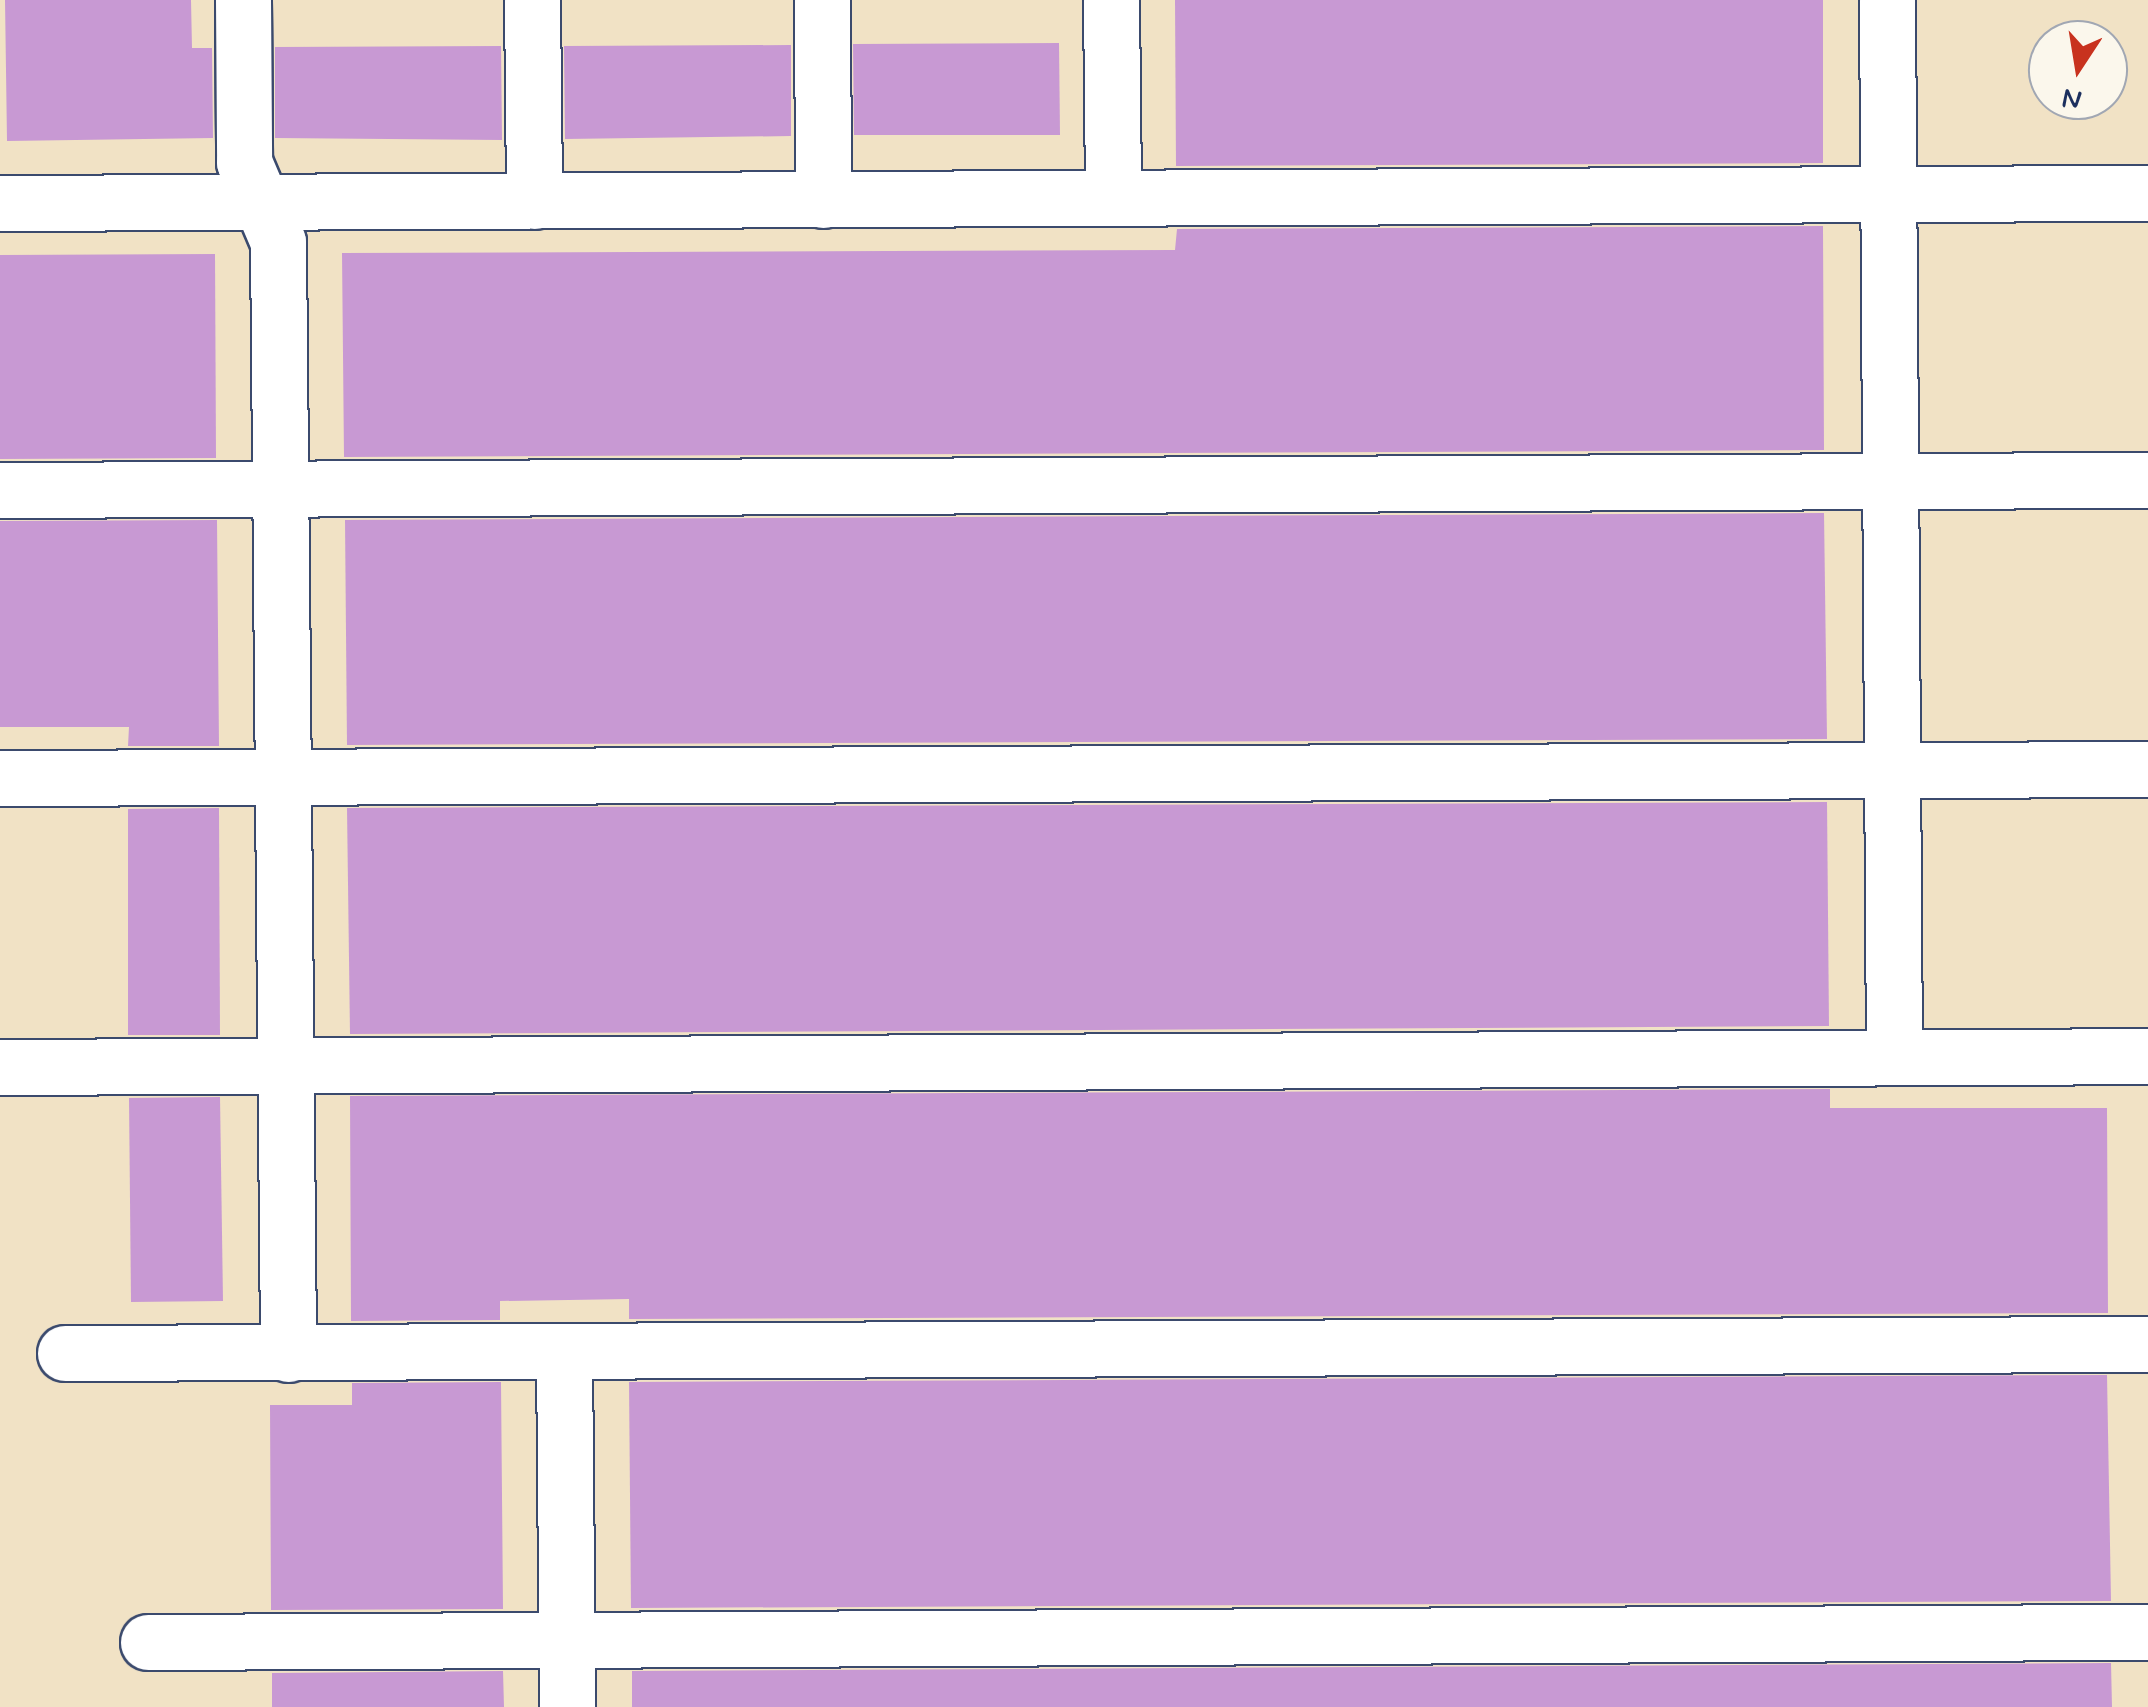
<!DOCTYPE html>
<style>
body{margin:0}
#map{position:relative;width:2148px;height:1707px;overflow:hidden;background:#f1e2c5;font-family:Mynerve,sans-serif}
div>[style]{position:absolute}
.building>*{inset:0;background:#c899d3}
.roads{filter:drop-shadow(2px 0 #3b4a6d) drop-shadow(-2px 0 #3b4a6d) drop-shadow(0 2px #3b4a6d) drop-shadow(0 -2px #3b4a6d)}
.street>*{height:55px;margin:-27.5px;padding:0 27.5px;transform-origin:27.5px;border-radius:27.5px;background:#fff}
span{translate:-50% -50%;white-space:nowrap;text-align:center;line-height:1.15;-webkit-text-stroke:10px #fbf7ec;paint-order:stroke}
.north{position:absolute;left:2028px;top:20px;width:100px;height:100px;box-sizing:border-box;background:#fbf7ec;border:2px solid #a1a7b3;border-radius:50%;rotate:192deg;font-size:28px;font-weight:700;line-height:40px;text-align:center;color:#1b2f5e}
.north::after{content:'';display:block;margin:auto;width:35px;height:45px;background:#c8321e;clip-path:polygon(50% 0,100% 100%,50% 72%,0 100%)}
</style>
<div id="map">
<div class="building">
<i style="clip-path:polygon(5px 0,191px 0,192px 48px,212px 48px,213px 138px,7px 141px)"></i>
<i style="clip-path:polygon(1175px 0,1823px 0,1823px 163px,1176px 166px)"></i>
<i style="clip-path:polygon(1059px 43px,1060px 135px,854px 135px,853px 44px)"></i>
<i style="clip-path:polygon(791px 45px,791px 136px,565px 139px,564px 46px)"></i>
<i style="clip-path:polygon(501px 46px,502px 140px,275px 138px,275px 47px)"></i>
<i style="clip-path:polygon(1823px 226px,1824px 450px,344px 457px,342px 253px,1175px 250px,1177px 229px)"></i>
<i style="clip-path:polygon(215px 254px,216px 458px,0 459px,0 255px)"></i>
<i style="clip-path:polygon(1824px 513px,1827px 739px,347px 745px,345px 520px)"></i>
<i style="clip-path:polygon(217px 520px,219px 746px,128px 746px,129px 727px,0 727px,0 521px)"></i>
<i style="clip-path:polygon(1827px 802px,1829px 1026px,350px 1034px,347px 808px)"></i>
<i style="clip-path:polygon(219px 808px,220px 1035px,128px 1035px,128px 809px)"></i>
<i style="clip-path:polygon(1830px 1089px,1830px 1108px,2107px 1108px,2108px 1313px,629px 1319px,629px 1299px,500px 1301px,500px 1320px,351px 1321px,350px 1096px)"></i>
<i style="clip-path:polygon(220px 1097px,223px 1301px,131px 1302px,129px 1098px)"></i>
<i style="clip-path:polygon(2107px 1375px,2111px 1601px,631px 1608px,629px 1382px)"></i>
<i style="clip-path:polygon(501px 1382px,503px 1609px,271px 1610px,270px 1405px,352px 1405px,352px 1383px)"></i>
<i style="clip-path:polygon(2111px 1663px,2112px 1707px,632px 1707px,632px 1671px)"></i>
<i style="clip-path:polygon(503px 1671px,504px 1707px,272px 1707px,272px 1673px)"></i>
</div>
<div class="roads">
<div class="street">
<i style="left:243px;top:0;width:162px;rotate:89.6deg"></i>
<i style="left:244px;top:162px;width:87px;rotate:67deg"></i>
<i style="left:278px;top:242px;width:1112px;rotate:89.48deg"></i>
<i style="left:532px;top:0;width:201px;rotate:89.4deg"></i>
<i style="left:822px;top:0;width:200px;rotate:89.7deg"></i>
<i style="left:1111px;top:0;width:198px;rotate:89.4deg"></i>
<i style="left:1887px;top:0;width:1057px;rotate:89.62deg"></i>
<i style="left:0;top:203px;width:2148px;rotate:-0.27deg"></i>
<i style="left:0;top:490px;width:2148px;rotate:-0.27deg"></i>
<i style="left:0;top:778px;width:2148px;rotate:-0.24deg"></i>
<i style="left:0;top:1067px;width:2148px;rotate:-0.29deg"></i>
<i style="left:564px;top:1352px;width:355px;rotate:89.5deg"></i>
<i style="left:65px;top:1353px;width:2083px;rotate:-0.25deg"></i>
<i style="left:148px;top:1642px;width:2000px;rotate:-0.29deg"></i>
</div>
</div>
<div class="north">N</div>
</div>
